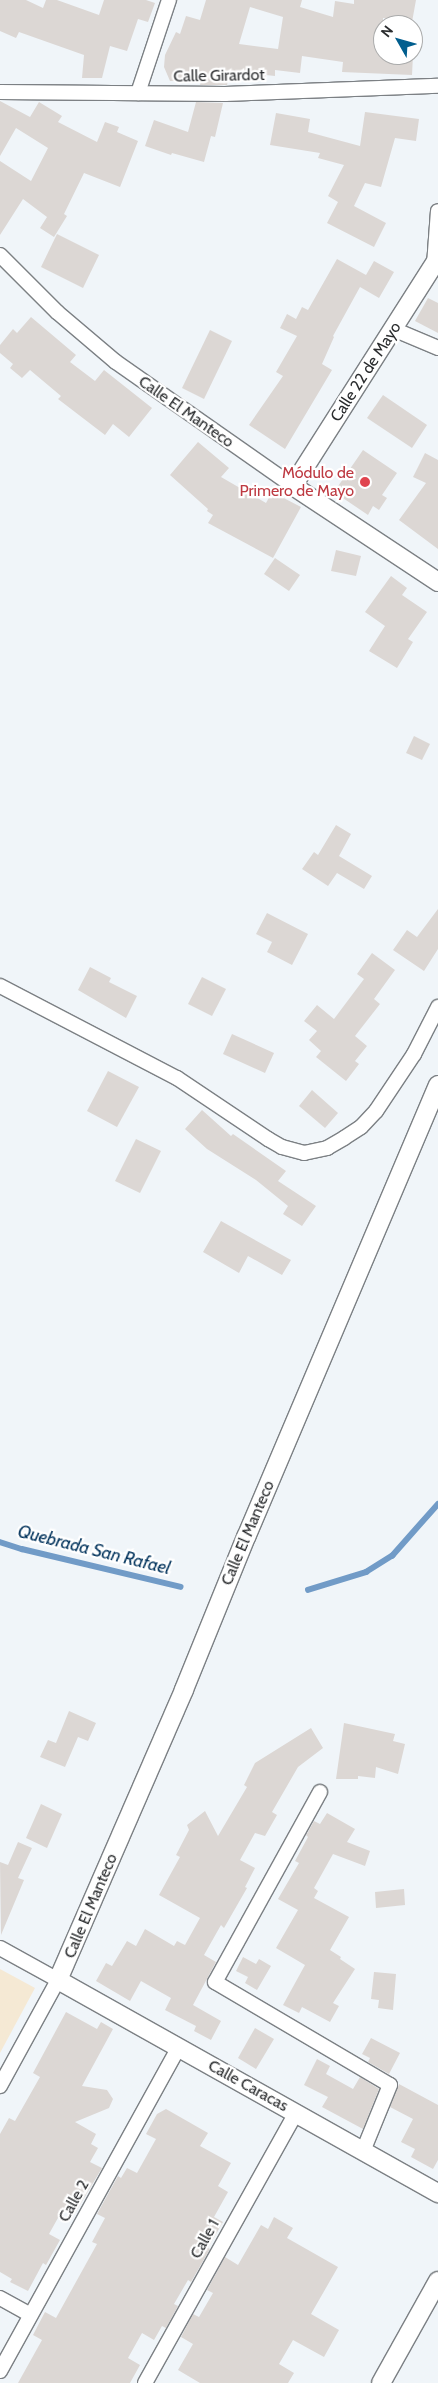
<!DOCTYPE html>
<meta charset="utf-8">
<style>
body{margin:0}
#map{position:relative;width:438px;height:2383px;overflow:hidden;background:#f0f5f9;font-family:Cabin,sans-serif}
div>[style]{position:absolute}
.education>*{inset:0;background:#f5e9d4}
.stream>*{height:5.5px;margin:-2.75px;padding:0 2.75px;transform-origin:2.75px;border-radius:2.75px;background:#719bc7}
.building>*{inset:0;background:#dcd7d4}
.roads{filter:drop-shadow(1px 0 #7c8084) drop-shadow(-1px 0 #7c8084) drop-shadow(0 1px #7c8084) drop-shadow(0 -1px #7c8084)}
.minor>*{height:14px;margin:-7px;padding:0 7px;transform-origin:7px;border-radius:7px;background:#fff}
.tertiary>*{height:18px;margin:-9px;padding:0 9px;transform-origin:9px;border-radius:9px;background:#fff}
.dots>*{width:14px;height:14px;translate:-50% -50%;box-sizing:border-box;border:2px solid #fff;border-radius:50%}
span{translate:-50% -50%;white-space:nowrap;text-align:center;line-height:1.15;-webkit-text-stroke:4.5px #fff;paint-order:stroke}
.street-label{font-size:16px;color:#2a2c2e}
.health-label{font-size:16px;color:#be3a42}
.right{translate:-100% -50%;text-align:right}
.water-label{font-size:18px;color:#00325b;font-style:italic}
.north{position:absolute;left:373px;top:15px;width:50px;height:50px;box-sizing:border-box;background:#fff;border:1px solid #aaabab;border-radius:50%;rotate:308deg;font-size:14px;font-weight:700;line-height:20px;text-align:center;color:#2a2c2e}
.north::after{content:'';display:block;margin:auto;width:18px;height:22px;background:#015e8e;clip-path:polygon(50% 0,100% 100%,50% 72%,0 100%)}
</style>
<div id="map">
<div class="education">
<i style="clip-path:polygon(0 1969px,35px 1988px,0 2053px)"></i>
</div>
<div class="stream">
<i style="left:0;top:1542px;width:23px;rotate:18deg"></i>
<i style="left:22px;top:1549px;width:163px;rotate:13.4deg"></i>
<i style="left:308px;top:1590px;width:61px;rotate:-17.2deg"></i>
<i style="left:366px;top:1572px;width:31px;rotate:-32deg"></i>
<i style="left:392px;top:1556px;width:69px;rotate:-48.5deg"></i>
</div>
<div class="building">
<i style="clip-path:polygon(0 0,26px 0,43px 8px,46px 0,57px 0,99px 15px,104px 0,146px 0,155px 3px,148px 22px,138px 19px,127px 51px,110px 46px,102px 78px,82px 78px,84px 55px,19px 32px,16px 38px,0 31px)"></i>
<i style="clip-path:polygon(evenodd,206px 0,302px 0,300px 7px,333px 17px,335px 1px,354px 4px,354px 0,416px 0,412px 22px,383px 18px,383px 55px,413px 55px,412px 75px,342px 72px,343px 62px,302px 56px,300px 73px,275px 70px,275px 76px,266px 75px,265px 78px,234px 74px,233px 82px,228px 81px,227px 85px,200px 85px,201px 81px,170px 81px,164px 67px,165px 55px,176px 32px,180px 34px,186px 16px,200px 20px,206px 0,250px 7px,283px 17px,278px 49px,239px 44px,250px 7px)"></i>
<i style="clip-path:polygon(0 101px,30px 117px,39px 102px,62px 116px,58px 122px,97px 142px,105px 122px,119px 127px,117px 132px,138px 141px,120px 187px,84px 173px,64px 214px,67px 216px,54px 237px,40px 228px,47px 217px,23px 199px,0 235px,0 161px,31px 181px,48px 148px,16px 128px,0 156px)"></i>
<i style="clip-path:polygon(196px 102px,223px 103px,215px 137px,211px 136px,204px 162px,172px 153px,171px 155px,145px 146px,154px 120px,188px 132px)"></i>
<i style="clip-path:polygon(365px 112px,419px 119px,416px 141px,395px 138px,381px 187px,365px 183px,354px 206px,386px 223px,374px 247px,327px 223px,338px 202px,328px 196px,344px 165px,318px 158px,320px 153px,270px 145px,276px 113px,310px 119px,308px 132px,360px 146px)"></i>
<i style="clip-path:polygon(57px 234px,99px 255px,83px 288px,41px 267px)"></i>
<i style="clip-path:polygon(337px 259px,366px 275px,374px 261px,394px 272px,379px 298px,360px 287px,333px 336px,334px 337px,322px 364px,332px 370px,285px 449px,249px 425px,283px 376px,276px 372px,297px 336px,280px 328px,287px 314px,296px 319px,302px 307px,308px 310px)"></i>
<i style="clip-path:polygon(428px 298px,438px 303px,438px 333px,415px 321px)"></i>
<i style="clip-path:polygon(31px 317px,76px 355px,70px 362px,95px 381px,104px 370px,152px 408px,129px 437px,113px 424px,105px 435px,58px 399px,61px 396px,30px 370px,22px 378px,10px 368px,13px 364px,0 353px,0 345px,13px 329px,17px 333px)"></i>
<i style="clip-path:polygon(210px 330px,232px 341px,204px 399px,182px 388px)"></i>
<i style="clip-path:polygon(383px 395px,427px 425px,412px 448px,367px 418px)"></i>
<i style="clip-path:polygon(198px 442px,229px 468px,221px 477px,266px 503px,272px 492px,301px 507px,273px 558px,208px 523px,213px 515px,207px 511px,208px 509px,170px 475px)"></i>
<i style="clip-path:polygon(363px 450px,397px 473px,382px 495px,387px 498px,379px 510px,373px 506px,368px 515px,334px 492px)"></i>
<i style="clip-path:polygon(425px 453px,438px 460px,438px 549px,399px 520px,426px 483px,413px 477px)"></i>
<i style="clip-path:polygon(336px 550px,361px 556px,356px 576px,331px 571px)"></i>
<i style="clip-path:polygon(275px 558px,300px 575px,289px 591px,264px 574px)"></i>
<i style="clip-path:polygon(391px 576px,407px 588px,402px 595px,427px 612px,408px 639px,413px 642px,397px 668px,369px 651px,385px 626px,365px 612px)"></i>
<i style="clip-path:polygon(414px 736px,430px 744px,422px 760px,406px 753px)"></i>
<i style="clip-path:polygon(336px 825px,351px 834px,339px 856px,372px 876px,364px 889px,337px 873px,328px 886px,302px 869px,314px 852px,318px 855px)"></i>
<i style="clip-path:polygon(438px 909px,438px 949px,424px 971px,393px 950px,407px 930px,417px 937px)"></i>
<i style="clip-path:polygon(267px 913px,308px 934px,292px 965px,267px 952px,272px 942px,256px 934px)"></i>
<i style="clip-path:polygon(372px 953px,395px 970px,374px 999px,380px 1004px,355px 1036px,367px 1046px,355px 1061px,359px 1064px,346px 1081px,316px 1057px,321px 1051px,309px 1040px,317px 1031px,304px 1021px,317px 1005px,334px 1019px,364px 979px,357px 974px)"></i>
<i style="clip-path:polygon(90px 967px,111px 978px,109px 982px,137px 996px,126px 1018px,78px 990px)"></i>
<i style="clip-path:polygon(202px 977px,226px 989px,212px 1016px,188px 1004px)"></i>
<i style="clip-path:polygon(232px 1034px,274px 1053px,265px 1073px,223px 1054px)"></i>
<i style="clip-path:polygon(108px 1071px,139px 1087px,117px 1127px,87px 1111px)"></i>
<i style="clip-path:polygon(312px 1090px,338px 1113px,325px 1128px,299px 1106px)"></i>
<i style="clip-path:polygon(202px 1110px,231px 1136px,233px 1134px,286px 1171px,278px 1181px,316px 1206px,302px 1226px,283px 1214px,288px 1206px,256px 1180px,207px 1149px,185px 1129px)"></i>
<i style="clip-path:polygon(136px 1139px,161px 1151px,140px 1193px,115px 1181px)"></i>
<i style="clip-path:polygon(221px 1221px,291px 1260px,282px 1275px,248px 1256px,239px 1273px,203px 1252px)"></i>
<i style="clip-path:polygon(69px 1711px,96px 1723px,88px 1741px,78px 1737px,65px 1767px,40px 1757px,48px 1740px,56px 1743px)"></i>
<i style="clip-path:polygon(344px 1723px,395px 1734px,393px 1741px,405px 1744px,398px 1774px,376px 1767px,375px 1778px,358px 1776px,358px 1779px,336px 1779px)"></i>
<i style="clip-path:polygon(311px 1728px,323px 1748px,298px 1767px,272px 1812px,277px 1815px,265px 1836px,255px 1833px,240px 1860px,255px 1868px,245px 1887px,247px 1888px,224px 1928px,221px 1925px,204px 1955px,216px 1962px,193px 2005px,221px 2021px,211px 2040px,194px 2031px,196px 2026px,165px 2010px,171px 1998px,141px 1981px,130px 2001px,96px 1981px,106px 1963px,112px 1966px,127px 1941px,136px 1946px,145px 1929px,174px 1946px,177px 1941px,185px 1945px,200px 1918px,159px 1895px,180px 1857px,176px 1855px,189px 1830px,187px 1825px,205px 1811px,218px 1836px,247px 1787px,244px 1785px,255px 1763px)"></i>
<i style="clip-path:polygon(41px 1804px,62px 1814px,47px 1848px,26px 1838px)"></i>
<i style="clip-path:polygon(327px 1813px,355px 1829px,347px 1842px,370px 1851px,365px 1866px,333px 1854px,314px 1888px,318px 1891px,314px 1898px,349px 1917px,330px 1950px,341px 1957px,340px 1959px,355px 1969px,333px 2003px,339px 2006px,330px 2022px,302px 2007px,299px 2013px,283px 2005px,305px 1965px,276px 1948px,298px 1910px,278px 1899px,299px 1863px,295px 1861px,308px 1837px,306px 1835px,308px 1832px,314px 1821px,320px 1824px)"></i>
<i style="clip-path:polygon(18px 1842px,32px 1848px,18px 1878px,24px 1880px,1px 1935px,0 1862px,8px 1865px)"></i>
<i style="clip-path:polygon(404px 1889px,405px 1905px,376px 1908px,375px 1892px)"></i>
<i style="clip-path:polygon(243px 1957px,256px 1964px,259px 1959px,271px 1966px,257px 1990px,245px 1983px,248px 1977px,236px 1971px)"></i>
<i style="clip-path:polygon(374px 1972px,396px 1974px,393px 2010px,378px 2008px,379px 2000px,371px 1999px)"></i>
<i style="clip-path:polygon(66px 2012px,97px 2029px,101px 2022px,113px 2029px,82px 2086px,107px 2090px,113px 2099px,109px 2108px,75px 2122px,96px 2134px,91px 2144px,98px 2148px,90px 2162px,102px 2168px,74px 2215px,63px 2209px,49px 2234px,60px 2240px,46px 2265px,43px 2263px,28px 2291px,10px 2282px,12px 2279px,0 2272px,0 2134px,9px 2118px,15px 2121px,40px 2077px,33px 2073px)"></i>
<i style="clip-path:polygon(255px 2028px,274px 2039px,256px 2069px,238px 2058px)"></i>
<i style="clip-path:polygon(371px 2038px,400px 2053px,389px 2074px,368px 2062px,370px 2058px,362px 2054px)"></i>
<i style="clip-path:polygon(317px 2059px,330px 2066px,326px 2074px,353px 2089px,360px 2077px,379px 2089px,363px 2129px,322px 2107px,328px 2097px,304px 2085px)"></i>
<i style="clip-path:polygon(399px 2084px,438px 2105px,438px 2160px,433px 2169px,411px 2157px,415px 2149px,401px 2142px,413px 2119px,390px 2107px)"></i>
<i style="clip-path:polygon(166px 2109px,208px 2133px,200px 2146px,231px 2163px,218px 2186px,228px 2192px,214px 2217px,223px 2222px,208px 2248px,210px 2249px,191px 2282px,188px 2280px,174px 2304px,178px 2306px,166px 2328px,162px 2326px,154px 2340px,142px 2333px,128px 2358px,140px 2365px,130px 2383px,18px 2383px,42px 2340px,33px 2335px,45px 2312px,56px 2318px,97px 2244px,92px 2242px,105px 2218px,97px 2214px,118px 2176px,121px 2178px,127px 2168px,137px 2173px,156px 2139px,146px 2134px,157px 2114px)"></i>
<i style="clip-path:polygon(274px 2217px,293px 2228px,287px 2238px,338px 2267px,311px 2314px,339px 2330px,324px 2357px,293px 2340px,279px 2364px,294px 2373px,288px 2383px,200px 2383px,178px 2370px,193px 2344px,181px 2337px,193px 2314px,199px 2317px,213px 2293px,207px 2290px,225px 2257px,238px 2265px,261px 2225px,268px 2229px)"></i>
</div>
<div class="roads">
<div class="minor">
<i style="left:0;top:92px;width:225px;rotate:0.5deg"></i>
<i style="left:225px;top:94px;width:213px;rotate:-2.2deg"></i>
<i style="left:138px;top:93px;width:98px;rotate:-71.6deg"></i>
<i style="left:0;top:255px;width:81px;rotate:45deg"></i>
<i style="left:57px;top:312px;width:77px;rotate:40.3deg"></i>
<i style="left:116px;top:362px;width:216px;rotate:35deg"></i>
<i style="left:434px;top:265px;width:54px;rotate:-85.8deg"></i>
<i style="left:393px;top:329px;width:49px;rotate:22.9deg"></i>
<i style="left:0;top:986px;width:199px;rotate:27.5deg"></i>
<i style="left:177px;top:1078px;width:110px;rotate:33.8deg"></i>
<i style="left:268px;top:1139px;width:16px;rotate:30deg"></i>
<i style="left:282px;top:1147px;width:23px;rotate:15deg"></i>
<i style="left:304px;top:1153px;width:24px;rotate:-12deg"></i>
<i style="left:327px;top:1148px;width:20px;rotate:-30deg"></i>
<i style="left:344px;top:1138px;width:20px;rotate:-33deg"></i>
<i style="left:361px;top:1127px;width:22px;rotate:-47deg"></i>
<i style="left:376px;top:1111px;width:69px;rotate:-56.3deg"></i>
<i style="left:414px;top:1054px;width:53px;rotate:-62.9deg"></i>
<i style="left:320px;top:1792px;width:217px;rotate:118.9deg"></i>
<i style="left:215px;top:1982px;width:203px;rotate:30.5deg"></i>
<i style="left:390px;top:2085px;width:71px;rotate:112.2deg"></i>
<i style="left:0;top:1948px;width:66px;rotate:28.9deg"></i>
<i style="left:58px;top:1980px;width:121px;rotate:118.7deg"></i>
<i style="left:0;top:2298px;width:35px;rotate:29deg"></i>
<i style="left:0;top:2371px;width:370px;rotate:-61.1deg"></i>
<i style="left:145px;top:2383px;width:309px;rotate:-60.8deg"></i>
</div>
<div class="tertiary">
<i style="left:438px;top:258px;width:270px;rotate:122.5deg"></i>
<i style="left:293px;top:486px;width:174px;rotate:33.5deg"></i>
<i style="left:438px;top:1085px;width:491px;rotate:113deg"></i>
<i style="left:246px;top:1537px;width:165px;rotate:112.1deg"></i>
<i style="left:184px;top:1690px;width:316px;rotate:113.5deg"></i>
<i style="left:58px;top:1980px;width:436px;rotate:29.3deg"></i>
<i style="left:381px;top:2383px;width:117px;rotate:-60.8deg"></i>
</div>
</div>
<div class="dots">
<i style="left:365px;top:482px;background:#e0444e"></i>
</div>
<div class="street-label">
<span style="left:219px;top:76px;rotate:-1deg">Calle Girardot</span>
<span style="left:366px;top:372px;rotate:-57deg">Calle 22 de Mayo</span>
<span style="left:186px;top:412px;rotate:35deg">Calle El Manteco</span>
<span style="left:248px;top:1533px;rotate:-67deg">Calle El Manteco</span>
<span style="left:91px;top:1906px;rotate:-67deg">Calle El Manteco</span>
<span style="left:248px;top:2086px;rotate:29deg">Calle Caracas</span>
<span style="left:74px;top:2201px;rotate:-61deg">Calle 2</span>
<span style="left:205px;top:2239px;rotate:-61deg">Calle 1</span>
</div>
<div class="health-label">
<span class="right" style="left:354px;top:482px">Módulo de<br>Primero de Mayo</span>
</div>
<div class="water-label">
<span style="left:94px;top:1550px;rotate:14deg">Quebrada San Rafael</span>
</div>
<div class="north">N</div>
</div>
